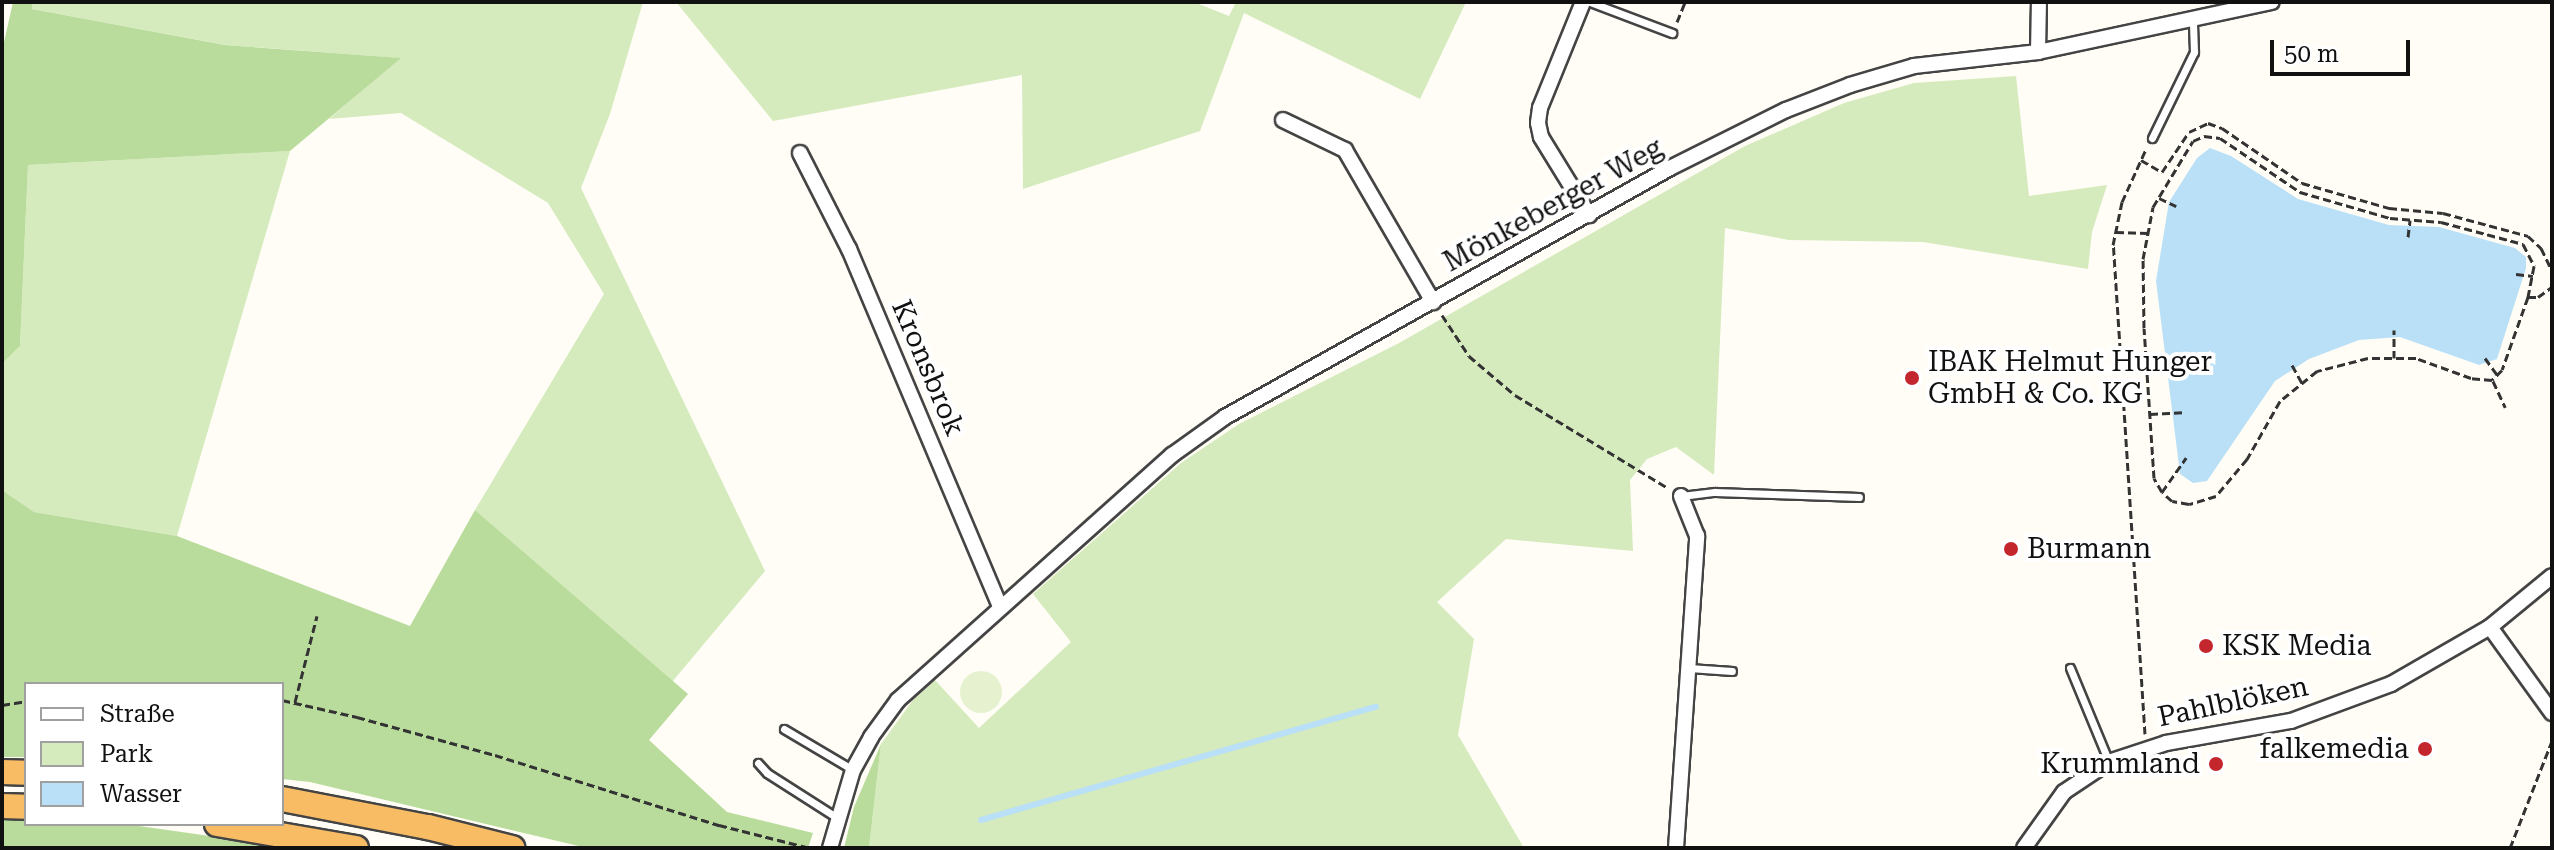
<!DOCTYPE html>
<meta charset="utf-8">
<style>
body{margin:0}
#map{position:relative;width:2554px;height:850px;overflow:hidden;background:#fffdf5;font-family:"Roboto Serif",serif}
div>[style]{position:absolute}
.green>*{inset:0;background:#d5ebbd}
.forest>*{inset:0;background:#b9dc9c}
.pitch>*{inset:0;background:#e6f2cf}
.round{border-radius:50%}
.water>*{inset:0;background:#b9e0f7}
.stream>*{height:6px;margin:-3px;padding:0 3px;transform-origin:3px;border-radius:3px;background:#b9e0f7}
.path>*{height:3px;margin-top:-1.5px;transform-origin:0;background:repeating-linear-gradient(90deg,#333 0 8px,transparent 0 12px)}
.roads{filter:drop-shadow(2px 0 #444) drop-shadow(-2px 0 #444) drop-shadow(0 2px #444) drop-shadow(0 -2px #444)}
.service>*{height:7px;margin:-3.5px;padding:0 3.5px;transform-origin:3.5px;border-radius:3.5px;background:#fff}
.minor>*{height:14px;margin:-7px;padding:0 7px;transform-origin:7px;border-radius:7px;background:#fff}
.trunk>*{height:24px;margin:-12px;padding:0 12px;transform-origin:12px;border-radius:12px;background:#f7bc64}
.dots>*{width:22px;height:22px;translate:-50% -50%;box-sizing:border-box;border:4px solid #fff;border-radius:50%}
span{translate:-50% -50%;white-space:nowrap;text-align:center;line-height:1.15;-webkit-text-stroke:8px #fff;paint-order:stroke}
.street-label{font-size:28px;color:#111}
.poi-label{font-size:28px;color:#111}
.left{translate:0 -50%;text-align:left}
.right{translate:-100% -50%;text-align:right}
.frame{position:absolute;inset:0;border:4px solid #111;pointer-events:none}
.legend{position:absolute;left:24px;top:682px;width:260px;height:144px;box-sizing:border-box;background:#fff;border:2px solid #a0a0a0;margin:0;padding:10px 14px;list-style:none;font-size:24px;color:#111}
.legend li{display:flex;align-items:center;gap:16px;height:40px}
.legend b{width:40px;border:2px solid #a0a0a0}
.scale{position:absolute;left:2270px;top:40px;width:140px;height:36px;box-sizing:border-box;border:4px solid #111;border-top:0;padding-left:10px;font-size:24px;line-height:28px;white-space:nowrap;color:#111;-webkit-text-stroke:6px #fff;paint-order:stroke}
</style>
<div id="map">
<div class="green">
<i style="clip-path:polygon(33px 2px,643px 2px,610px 114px,581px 188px,765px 571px,672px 682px,475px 510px,604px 294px,548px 203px,401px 113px,329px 119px,399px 58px,226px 45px,32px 9px)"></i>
<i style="clip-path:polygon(676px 2px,1194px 2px,1229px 16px,1236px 2px,1466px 2px,1420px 99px,1244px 13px,1200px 131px,1023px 189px,1022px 75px,773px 121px)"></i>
<i style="clip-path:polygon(2016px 76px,2029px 196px,2107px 185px,2092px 232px,2088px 269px,1923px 242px,1789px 240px,1725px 228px,1714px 475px,1676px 447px,1647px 459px,1630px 480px,1633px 551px,1506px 539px,1437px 602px,1474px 639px,1458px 735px,1524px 848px,869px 848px,881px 744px,913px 700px,935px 680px,979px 728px,1071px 642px,1033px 594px,1181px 463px,1239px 424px,1399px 343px,1745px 146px,1844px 103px,1914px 83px)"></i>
<i style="clip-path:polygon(290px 151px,177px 536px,34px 512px,2px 490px,2px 364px,20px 346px,28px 165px)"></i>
</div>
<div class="forest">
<i style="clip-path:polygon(13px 2px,33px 2px,32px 9px,225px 45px,401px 58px,290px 151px,28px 165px,20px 346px,2px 364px,2px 51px)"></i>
<i style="clip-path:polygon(2px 490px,34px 512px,177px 536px,410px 626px,475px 510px,688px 694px,649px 740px,727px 812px,813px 833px,808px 848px,587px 848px,310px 782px,282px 779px,282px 684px,26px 684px,26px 757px,2px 757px)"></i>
<i style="clip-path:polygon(881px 744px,869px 848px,844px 848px,854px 807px)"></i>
<i style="clip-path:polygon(2px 816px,26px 818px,26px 824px,139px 826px,294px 848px,2px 848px)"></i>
</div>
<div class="pitch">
<i class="round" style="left:960px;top:671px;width:42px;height:42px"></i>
</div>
<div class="water">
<i style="clip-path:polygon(2210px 148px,2231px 156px,2298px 199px,2389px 225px,2439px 227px,2515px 248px,2526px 257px,2526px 268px,2497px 359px,2479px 365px,2400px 337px,2359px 340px,2309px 359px,2275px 381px,2207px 481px,2193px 483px,2180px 474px,2156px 281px,2169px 202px,2197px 158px)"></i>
</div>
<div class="stream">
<i style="left:981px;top:820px;width:411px;rotate:-16deg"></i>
</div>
<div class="path">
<i style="left:1677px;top:22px;width:22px;rotate:-68deg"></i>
<i style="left:2141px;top:160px;width:24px;rotate:30deg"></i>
<i style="left:2162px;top:172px;width:48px;rotate:-56deg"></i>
<i style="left:2189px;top:132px;width:21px;rotate:-25deg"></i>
<i style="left:2208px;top:123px;width:15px;rotate:20deg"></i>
<i style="left:2222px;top:128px;width:97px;rotate:34.5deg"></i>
<i style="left:2302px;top:183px;width:91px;rotate:16deg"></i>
<i style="left:2389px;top:208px;width:54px;rotate:5.3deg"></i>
<i style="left:2443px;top:213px;width:88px;rotate:15.1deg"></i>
<i style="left:2528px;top:236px;width:18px;rotate:43deg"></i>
<i style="left:2541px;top:248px;width:25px;rotate:64deg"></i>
<i style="left:2159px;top:198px;width:19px;rotate:25deg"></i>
<i style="left:2116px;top:232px;width:32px;rotate:2deg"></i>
<i style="left:2408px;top:237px;width:17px;rotate:-83deg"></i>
<i style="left:2516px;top:274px;width:17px;rotate:7deg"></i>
<i style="left:2528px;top:297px;width:77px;rotate:109.6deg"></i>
<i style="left:2502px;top:370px;width:14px;rotate:135deg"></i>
<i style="left:2492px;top:380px;width:21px;rotate:-175deg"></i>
<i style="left:2471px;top:378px;width:59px;rotate:-160deg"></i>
<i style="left:2416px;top:358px;width:48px;rotate:180deg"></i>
<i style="left:2368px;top:358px;width:53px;rotate:165.7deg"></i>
<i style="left:2317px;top:371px;width:48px;rotate:141deg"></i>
<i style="left:2280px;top:401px;width:67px;rotate:119.6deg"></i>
<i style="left:2247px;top:459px;width:48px;rotate:130deg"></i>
<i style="left:2216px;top:496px;width:28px;rotate:163deg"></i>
<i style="left:2189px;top:504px;width:17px;rotate:-170deg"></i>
<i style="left:2172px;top:501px;width:13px;rotate:-138deg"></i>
<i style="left:2162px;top:492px;width:16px;rotate:-120deg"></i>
<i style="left:2154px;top:478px;width:150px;rotate:-93.8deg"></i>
<i style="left:2144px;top:328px;width:69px;rotate:-90.8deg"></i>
<i style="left:2143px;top:259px;width:53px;rotate:-79.1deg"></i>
<i style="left:2153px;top:207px;width:77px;rotate:-58.8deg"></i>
<i style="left:2193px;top:141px;width:12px;rotate:-24deg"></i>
<i style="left:2204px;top:136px;width:16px;rotate:7deg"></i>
<i style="left:2220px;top:138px;width:97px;rotate:34deg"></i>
<i style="left:2300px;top:192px;width:94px;rotate:16.1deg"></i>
<i style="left:2390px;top:218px;width:51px;rotate:4.5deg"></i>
<i style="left:2441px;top:222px;width:85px;rotate:15deg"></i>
<i style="left:2523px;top:244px;width:25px;rotate:63deg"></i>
<i style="left:2534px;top:266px;width:32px;rotate:101deg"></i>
<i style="left:2528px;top:297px;width:10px"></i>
<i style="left:2538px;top:297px;width:17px;rotate:-36deg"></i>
<i style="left:1442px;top:315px;width:49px;rotate:56.6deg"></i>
<i style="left:1469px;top:356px;width:60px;rotate:40.3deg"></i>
<i style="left:1515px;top:395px;width:179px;rotate:31.3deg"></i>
<i style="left:2394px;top:358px;width:28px;rotate:-90deg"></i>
<i style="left:2485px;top:358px;width:22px;rotate:54deg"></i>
<i style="left:2292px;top:365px;width:21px;rotate:61deg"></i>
<i style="left:2493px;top:381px;width:29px;rotate:65deg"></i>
<i style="left:2150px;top:414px;width:33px;rotate:-3deg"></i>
<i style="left:2162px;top:492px;width:42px;rotate:-54.8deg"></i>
<i style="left:282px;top:700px;width:77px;rotate:12.8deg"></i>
<i style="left:357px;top:717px;width:143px;rotate:15.4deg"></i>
<i style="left:495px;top:755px;width:235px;rotate:17.4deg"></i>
<i style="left:719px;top:825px;width:94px;rotate:14.2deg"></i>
<i style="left:295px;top:702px;width:89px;rotate:-75.7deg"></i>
<i style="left:2px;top:705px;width:24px;rotate:-9deg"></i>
<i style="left:2145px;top:734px;width:490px;rotate:-93.7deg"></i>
<i style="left:2113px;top:245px;width:44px;rotate:-78.2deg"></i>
<i style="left:2122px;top:202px;width:58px;rotate:-65.6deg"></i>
<i style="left:2510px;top:848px;width:115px;rotate:-68.6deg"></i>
</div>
<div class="roads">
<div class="service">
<i style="left:1590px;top:2px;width:88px;rotate:20.7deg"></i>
<i style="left:2152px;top:138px;width:96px;rotate:-64deg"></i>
<i style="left:2194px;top:52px;width:31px;rotate:-92deg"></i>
<i style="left:1681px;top:496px;width:34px;rotate:-7deg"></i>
<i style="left:1715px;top:492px;width:144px;rotate:2deg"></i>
<i style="left:1689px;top:668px;width:43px;rotate:4deg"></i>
<i style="left:2070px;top:668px;width:102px;rotate:67.5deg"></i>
<i style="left:784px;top:729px;width:80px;rotate:30.7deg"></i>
<i style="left:758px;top:763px;width:13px;rotate:48deg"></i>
<i style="left:767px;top:773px;width:85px;rotate:32.6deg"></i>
</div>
<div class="minor">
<i style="left:1583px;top:2px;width:114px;rotate:112.1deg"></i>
<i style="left:1540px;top:108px;width:15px;rotate:98deg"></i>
<i style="left:1538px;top:123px;width:14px;rotate:78deg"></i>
<i style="left:1541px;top:137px;width:92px;rotate:58.4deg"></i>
<i style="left:2038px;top:52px;width:50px;rotate:-88.9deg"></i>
<i style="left:1283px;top:120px;width:69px;rotate:25.8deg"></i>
<i style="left:1345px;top:150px;width:176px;rotate:59.9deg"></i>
<i style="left:800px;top:153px;width:108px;rotate:63deg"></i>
<i style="left:849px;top:249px;width:389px;rotate:67.1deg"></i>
<i style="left:2490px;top:627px;width:106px;rotate:54.2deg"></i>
<i style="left:830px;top:848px;width:81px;rotate:-73.6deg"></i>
<i style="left:853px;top:770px;width:38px;rotate:-61deg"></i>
<i style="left:871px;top:737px;width:46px;rotate:-53.9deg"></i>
<i style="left:898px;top:700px;width:368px;rotate:-41.8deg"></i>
<i style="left:1172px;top:455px;width:65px;rotate:-35.6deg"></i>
<i style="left:1225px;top:417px;width:510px;rotate:-29.23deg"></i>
<i style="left:1670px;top:168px;width:130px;rotate:-26.6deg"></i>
<i style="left:1786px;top:110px;width:69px;rotate:-21.3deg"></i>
<i style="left:1850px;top:85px;width:67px;rotate:-16.5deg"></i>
<i style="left:1914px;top:66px;width:125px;rotate:-6.4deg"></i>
<i style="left:2038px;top:52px;width:239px;rotate:-12.1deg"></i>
<i style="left:1676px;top:848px;width:313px;rotate:-86.1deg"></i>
<i style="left:1697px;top:536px;width:43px;rotate:-111.8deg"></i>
<i style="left:2024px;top:848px;width:69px;rotate:-54.5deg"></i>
<i style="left:2064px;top:792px;width:54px;rotate:-33.7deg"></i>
<i style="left:2109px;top:762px;width:60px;rotate:-18.4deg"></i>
<i style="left:2166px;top:743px;width:127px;rotate:-10deg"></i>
<i style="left:2291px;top:721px;width:107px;rotate:-20.3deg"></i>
<i style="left:2391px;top:684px;width:114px;rotate:-29.9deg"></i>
<i style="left:2490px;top:627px;width:80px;rotate:-39.4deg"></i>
</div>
<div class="trunk">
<i style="left:2px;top:772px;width:24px;rotate:2deg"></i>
<i style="left:282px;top:799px;width:149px;rotate:10.9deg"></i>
<i style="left:428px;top:827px;width:87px;rotate:14deg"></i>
<i style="left:2px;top:806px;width:24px;rotate:2deg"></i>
<i style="left:217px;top:824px;width:141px;rotate:9.8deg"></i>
</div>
</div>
<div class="dots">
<i style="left:1912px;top:378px;background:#c4262e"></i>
<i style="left:2011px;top:549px;background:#c4262e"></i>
<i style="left:2206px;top:646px;background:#c4262e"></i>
<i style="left:2425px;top:749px;background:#c4262e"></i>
<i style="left:2216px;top:764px;background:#c4262e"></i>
</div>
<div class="street-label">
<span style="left:1553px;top:205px;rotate:-29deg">Mönkeberger Weg</span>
<span style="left:928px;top:368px;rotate:67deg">Kronsbrok</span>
<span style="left:2233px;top:702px;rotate:-12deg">Pahlblöken</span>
</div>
<div class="poi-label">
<span class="left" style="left:1928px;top:378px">IBAK Helmut Hunger<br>GmbH &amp; Co. KG</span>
<span class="left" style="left:2027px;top:549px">Burmann</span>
<span class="left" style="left:2222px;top:646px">KSK Media</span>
<span class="right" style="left:2409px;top:749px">falkemedia</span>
<span class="right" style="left:2200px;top:764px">Krummland</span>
</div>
<div class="frame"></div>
<ul class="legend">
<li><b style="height:10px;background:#fff"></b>Straße</li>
<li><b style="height:22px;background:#d5ebbd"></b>Park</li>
<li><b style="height:22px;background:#b9e0f7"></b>Wasser</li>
</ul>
<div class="scale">50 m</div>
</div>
